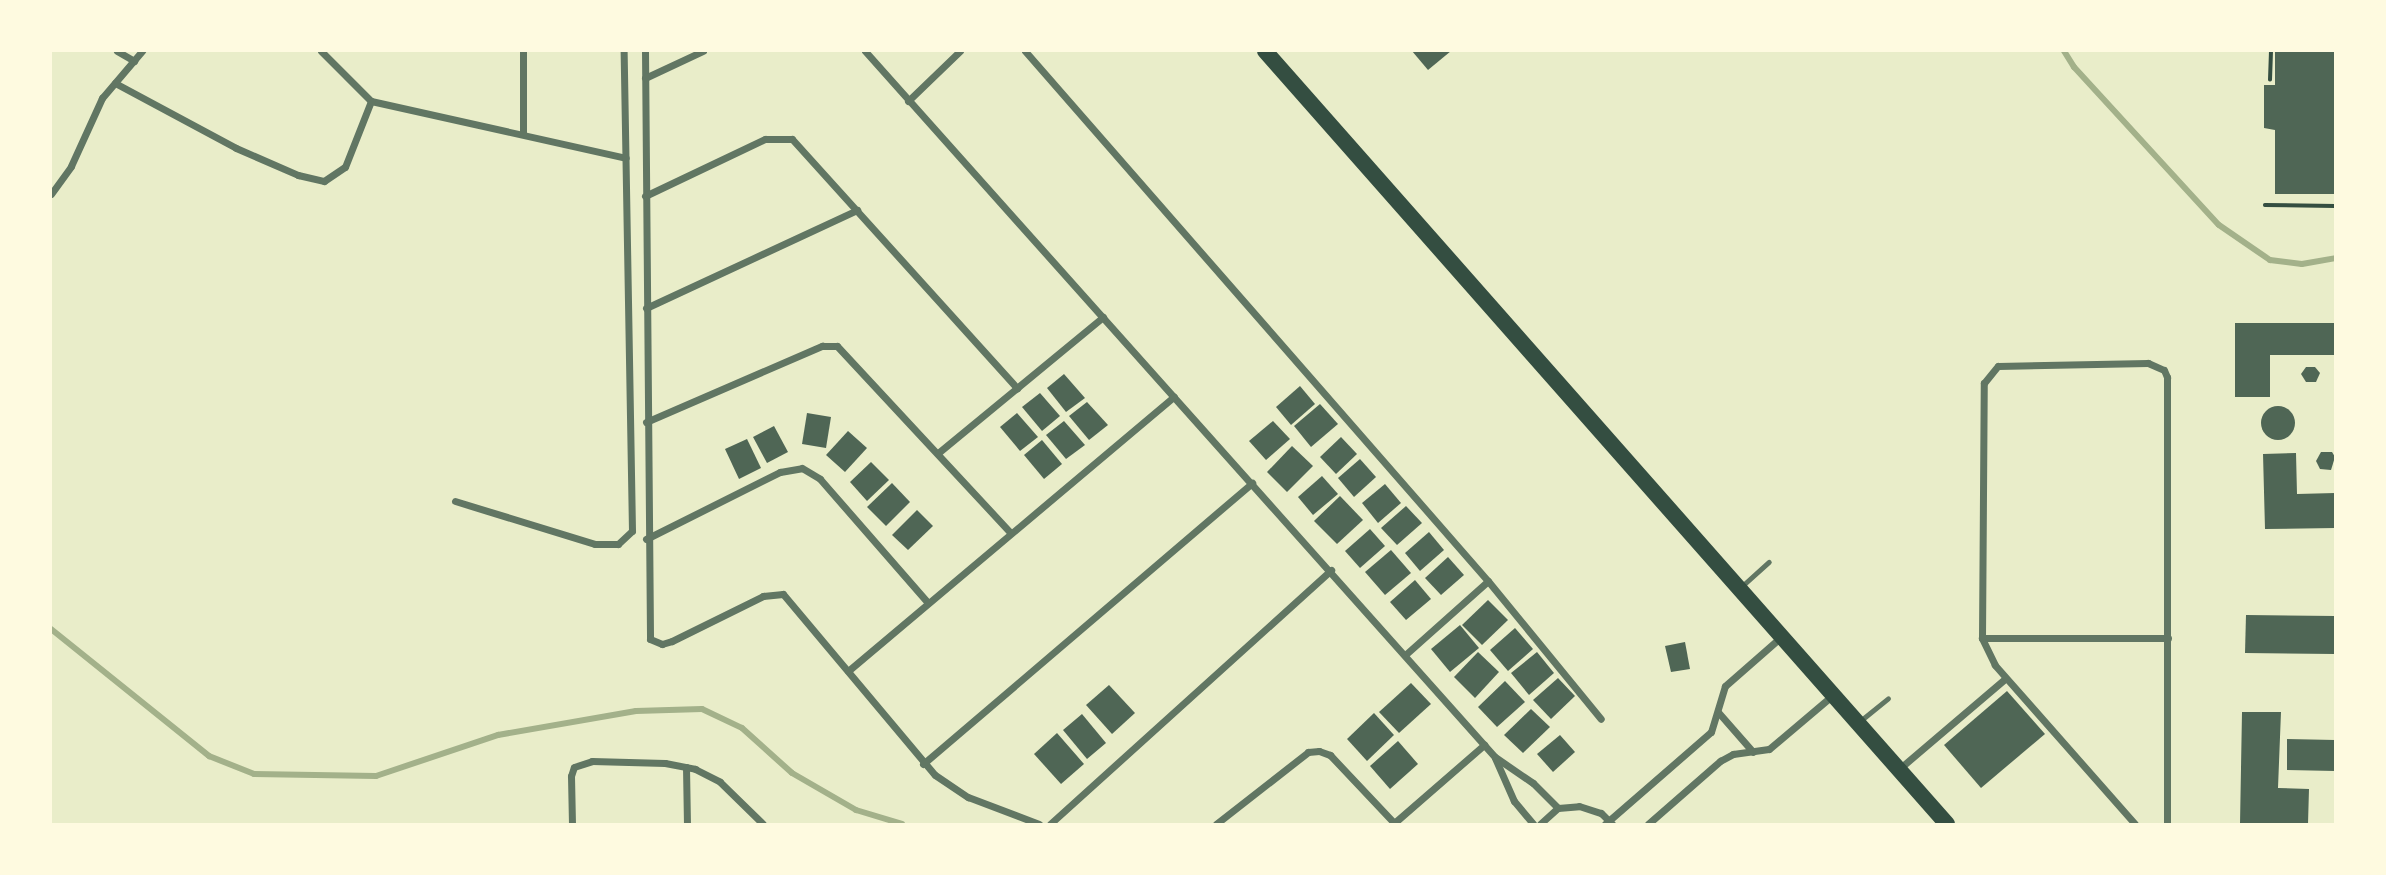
<!DOCTYPE html>
<style>
body{margin:0}
#map{position:relative;width:2386px;height:875px;overflow:hidden;background:#e9edc9;font-family:Lora,serif}
div>[style]{position:absolute}
.stream>*{height:6px;margin:-3px;padding:0 3px;transform-origin:3px;border-radius:3px;background:#a3b18a}
.building>*{inset:0;background:#4f6655}
.round{border-radius:50%}
.path>*{height:3.5px;margin:-1.75px;padding:0 1.75px;transform-origin:1.75px;border-radius:1.75px;background:#344e41}
.service>*{height:5px;margin:-2.5px;padding:0 2.5px;transform-origin:2.5px;border-radius:2.5px;background:#617663}
.minor>*{height:7px;margin:-3.5px;padding:0 3.5px;transform-origin:3.5px;border-radius:3.5px;background:#617663}
.trunk>*{height:16px;margin:-8px;padding:0 8px;transform-origin:8px;border-radius:8px;background:#344e41}
span{translate:-50% -50%;white-space:nowrap;text-align:center;line-height:1.15;-webkit-text-stroke:5px #fefae0;paint-order:stroke}
.frame{position:absolute;inset:0;border:52px solid #fefae0;pointer-events:none}
</style>
<div id="map">
<div class="stream">
<i style="left:2064px;top:51px;width:19px;rotate:58deg"></i>
<i style="left:2074px;top:67px;width:214px;rotate:47.5deg"></i>
<i style="left:2219px;top:225px;width:62px;rotate:34.5deg"></i>
<i style="left:2270px;top:260px;width:32px;rotate:7deg"></i>
<i style="left:2302px;top:264px;width:34px;rotate:-10deg"></i>
<i style="left:51px;top:629px;width:203px;rotate:38.8deg"></i>
<i style="left:209px;top:756px;width:48px;rotate:21.8deg"></i>
<i style="left:254px;top:774px;width:122px;rotate:0.9deg"></i>
<i style="left:376px;top:776px;width:129px;rotate:-18.6deg"></i>
<i style="left:498px;top:735px;width:140px;rotate:-9.9deg"></i>
<i style="left:636px;top:711px;width:66px;rotate:-1.7deg"></i>
<i style="left:702px;top:709px;width:44px;rotate:25.4deg"></i>
<i style="left:742px;top:728px;width:67px;rotate:42deg"></i>
<i style="left:792px;top:773px;width:74px;rotate:30deg"></i>
<i style="left:856px;top:810px;width:48px;rotate:16.9deg"></i>
</div>
<div class="building">
<i style="clip-path:polygon(1412px 51px,1451px 51px,1428px 70px)"></i>
<i style="clip-path:polygon(2275px 51px,2335px 51px,2335px 194px,2275px 194px,2275px 130px,2264px 128px,2264px 85px,2275px 85px)"></i>
<i style="clip-path:polygon(2235px 323px,2335px 323px,2335px 355px,2270px 355px,2270px 397px,2235px 397px)"></i>
<i style="clip-path:polygon(2306px 367px,2315px 367px,2320px 373px,2316px 382px,2306px 382px,2301px 374px)"></i>
<i style="clip-path:polygon(1064px 374px,1085px 398px,1066px 412px,1047px 388px)"></i>
<i style="clip-path:polygon(1300px 386px,1315px 404px,1291px 425px,1276px 407px)"></i>
<i style="clip-path:polygon(1040px 393px,1060px 416px,1042px 431px,1022px 407px)"></i>
<i style="clip-path:polygon(1087px 402px,1108px 425px,1089px 440px,1069px 416px)"></i>
<i style="clip-path:polygon(1320px 404px,1338px 424px,1311px 447px,1294px 426px)"></i>
<i class="round" style="left:2261px;top:406px;width:34px;height:34px"></i>
<i style="clip-path:polygon(807px 413px,831px 417px,826px 448px,802px 444px)"></i>
<i style="clip-path:polygon(1017px 413px,1038px 437px,1020px 451px,1000px 427px)"></i>
<i style="clip-path:polygon(1064px 421px,1085px 445px,1066px 459px,1046px 435px)"></i>
<i style="clip-path:polygon(1273px 421px,1290px 439px,1266px 460px,1249px 441px)"></i>
<i style="clip-path:polygon(774px 426px,788px 452px,767px 463px,753px 437px)"></i>
<i style="clip-path:polygon(848px 431px,867px 448px,845px 472px,826px 455px)"></i>
<i style="clip-path:polygon(1341px 437px,1357px 454px,1336px 474px,1320px 457px)"></i>
<i style="clip-path:polygon(747px 439px,761px 468px,739px 479px,725px 449px)"></i>
<i style="clip-path:polygon(1042px 440px,1062px 464px,1044px 479px,1024px 455px)"></i>
<i style="clip-path:polygon(1292px 446px,1313px 466px,1287px 492px,1267px 472px)"></i>
<i style="clip-path:polygon(2321px 452px,2332px 452px,2335px 457px,2331px 470px,2320px 469px,2316px 461px)"></i>
<i style="clip-path:polygon(2296px 453px,2297px 494px,2335px 493px,2335px 528px,2265px 529px,2263px 454px)"></i>
<i style="clip-path:polygon(1360px 459px,1376px 477px,1354px 497px,1338px 478px)"></i>
<i style="clip-path:polygon(871px 462px,889px 480px,867px 501px,850px 482px)"></i>
<i style="clip-path:polygon(1322px 476px,1338px 494px,1313px 515px,1298px 497px)"></i>
<i style="clip-path:polygon(892px 483px,910px 502px,886px 526px,867px 507px)"></i>
<i style="clip-path:polygon(1385px 484px,1401px 503px,1378px 523px,1362px 503px)"></i>
<i style="clip-path:polygon(1340px 496px,1363px 520px,1337px 544px,1314px 521px)"></i>
<i style="clip-path:polygon(1406px 506px,1422px 523px,1397px 545px,1381px 528px)"></i>
<i style="clip-path:polygon(917px 510px,933px 526px,908px 550px,892px 535px)"></i>
<i style="clip-path:polygon(1370px 529px,1385px 546px,1360px 568px,1345px 551px)"></i>
<i style="clip-path:polygon(1429px 532px,1444px 550px,1420px 571px,1405px 553px)"></i>
<i style="clip-path:polygon(1391px 550px,1411px 573px,1385px 595px,1365px 572px)"></i>
<i style="clip-path:polygon(1448px 557px,1464px 575px,1441px 595px,1425px 578px)"></i>
<i style="clip-path:polygon(1415px 580px,1431px 599px,1406px 620px,1390px 602px)"></i>
<i style="clip-path:polygon(1488px 600px,1508px 620px,1482px 645px,1462px 625px)"></i>
<i style="clip-path:polygon(2246px 615px,2335px 616px,2335px 654px,2245px 653px)"></i>
<i style="clip-path:polygon(1460px 625px,1479px 648px,1450px 672px,1431px 649px)"></i>
<i style="clip-path:polygon(1515px 628px,1533px 649px,1508px 671px,1490px 650px)"></i>
<i style="clip-path:polygon(1685px 642px,1690px 669px,1671px 672px,1665px 646px)"></i>
<i style="clip-path:polygon(1478px 652px,1499px 672px,1475px 698px,1454px 677px)"></i>
<i style="clip-path:polygon(1537px 652px,1554px 673px,1529px 695px,1511px 673px)"></i>
<i style="clip-path:polygon(1558px 678px,1575px 696px,1551px 719px,1533px 700px)"></i>
<i style="clip-path:polygon(1505px 681px,1525px 702px,1497px 727px,1478px 707px)"></i>
<i style="clip-path:polygon(1411px 683px,1431px 704px,1399px 733px,1379px 712px)"></i>
<i style="clip-path:polygon(1109px 685px,1135px 713px,1112px 734px,1086px 705px)"></i>
<i style="clip-path:polygon(2007px 691px,2045px 734px,1981px 788px,1944px 745px)"></i>
<i style="clip-path:polygon(1531px 709px,1550px 727px,1523px 753px,1504px 735px)"></i>
<i style="clip-path:polygon(2242px 712px,2281px 712px,2278px 788px,2309px 789px,2308px 824px,2240px 824px)"></i>
<i style="clip-path:polygon(1374px 713px,1394px 735px,1367px 761px,1347px 739px)"></i>
<i style="clip-path:polygon(1082px 714px,1106px 743px,1087px 759px,1063px 730px)"></i>
<i style="clip-path:polygon(1057px 733px,1084px 764px,1061px 784px,1034px 754px)"></i>
<i style="clip-path:polygon(1560px 735px,1575px 752px,1553px 772px,1537px 754px)"></i>
<i style="clip-path:polygon(2287px 739px,2335px 740px,2335px 771px,2287px 770px)"></i>
<i style="clip-path:polygon(1398px 741px,1418px 764px,1390px 789px,1370px 766px)"></i>
</div>
<div class="path">
<i style="left:2270px;top:80px;width:29px;rotate:-88deg"></i>
<i style="left:2265px;top:205px;width:70px;rotate:0.8deg"></i>
</div>
<div class="service">
<i style="left:1742px;top:586px;width:36px;rotate:-42deg"></i>
<i style="left:1860px;top:721px;width:36px;rotate:-39deg"></i>
</div>
<div class="minor">
<i style="left:117px;top:51px;width:20px;rotate:30deg"></i>
<i style="left:321px;top:51px;width:71px;rotate:45deg"></i>
<i style="left:371px;top:101px;width:261px;rotate:12.6deg"></i>
<i style="left:645px;top:51px;width:588px;rotate:89.51deg"></i>
<i style="left:650px;top:639px;width:13px;rotate:23deg"></i>
<i style="left:662px;top:644px;width:10px;rotate:-17deg"></i>
<i style="left:672px;top:641px;width:102px;rotate:-26.3deg"></i>
<i style="left:763px;top:596px;width:20px;rotate:-6deg"></i>
<i style="left:783px;top:594px;width:236px;rotate:50deg"></i>
<i style="left:935px;top:775px;width:40px;rotate:34deg"></i>
<i style="left:968px;top:797px;width:76px;rotate:20.8deg"></i>
<i style="left:865px;top:51px;width:946px;rotate:48.26deg"></i>
<i style="left:1495px;top:757px;width:46px;rotate:34.4deg"></i>
<i style="left:1533px;top:783px;width:35px;rotate:45deg"></i>
<i style="left:1025px;top:51px;width:704px;rotate:48.86deg"></i>
<i style="left:1488px;top:581px;width:178px;rotate:50.7deg"></i>
<i style="left:645px;top:78px;width:64px;rotate:-25deg"></i>
<i style="left:115px;top:83px;width:137px;rotate:28.2deg"></i>
<i style="left:236px;top:148px;width:68px;rotate:23.5deg"></i>
<i style="left:298px;top:175px;width:27px;rotate:13deg"></i>
<i style="left:324px;top:181px;width:25px;rotate:-34deg"></i>
<i style="left:345px;top:167px;width:71px;rotate:-68.5deg"></i>
<i style="left:908px;top:101px;width:72px;rotate:-43.9deg"></i>
<i style="left:523px;top:134px;width:83px;rotate:-90deg"></i>
<i style="left:51px;top:194px;width:34px;rotate:-54deg"></i>
<i style="left:71px;top:166px;width:75px;rotate:-65.5deg"></i>
<i style="left:102px;top:98px;width:62px;rotate:-49.6deg"></i>
<i style="left:645px;top:196px;width:133px;rotate:-25.4deg"></i>
<i style="left:765px;top:139px;width:27px"></i>
<i style="left:792px;top:139px;width:336px;rotate:47.9deg"></i>
<i style="left:646px;top:308px;width:233px;rotate:-24.9deg"></i>
<i style="left:646px;top:422px;width:192px;rotate:-23.4deg"></i>
<i style="left:822px;top:346px;width:15px"></i>
<i style="left:837px;top:346px;width:255px;rotate:47.1deg"></i>
<i style="left:938px;top:453px;width:214px;rotate:-39.5deg"></i>
<i style="left:455px;top:501px;width:146px;rotate:17.1deg"></i>
<i style="left:595px;top:544px;width:23px"></i>
<i style="left:618px;top:544px;width:19px;rotate:-43deg"></i>
<i style="left:632px;top:531px;width:480px;rotate:-91deg"></i>
<i style="left:646px;top:539px;width:150px;rotate:-26.6deg"></i>
<i style="left:780px;top:472px;width:22px;rotate:-10deg"></i>
<i style="left:802px;top:468px;width:21px;rotate:31deg"></i>
<i style="left:820px;top:479px;width:164px;rotate:48.9deg"></i>
<i style="left:1982px;top:638px;width:186px"></i>
<i style="left:1405px;top:655px;width:111px;rotate:-41.7deg"></i>
<i style="left:848px;top:671px;width:426px;rotate:-40.1deg"></i>
<i style="left:1718px;top:712px;width:53px;rotate:48.8deg"></i>
<i style="left:1495px;top:758px;width:47px;rotate:66.2deg"></i>
<i style="left:1514px;top:801px;width:30px;rotate:50deg"></i>
<i style="left:923px;top:764px;width:433px;rotate:-40.5deg"></i>
<i style="left:686px;top:767px;width:57px;rotate:89deg"></i>
<i style="left:1899px;top:769px;width:140px;rotate:-40.4deg"></i>
<i style="left:572px;top:824px;width:48px;rotate:-91.2deg"></i>
<i style="left:571px;top:776px;width:9px;rotate:-72deg"></i>
<i style="left:574px;top:767px;width:19px;rotate:-18deg"></i>
<i style="left:592px;top:761px;width:73px;rotate:1.6deg"></i>
<i style="left:665px;top:763px;width:31px;rotate:11deg"></i>
<i style="left:695px;top:769px;width:28px;rotate:27deg"></i>
<i style="left:720px;top:782px;width:60px;rotate:44.3deg"></i>
<i style="left:1050px;top:824px;width:379px;rotate:-42.1deg"></i>
<i style="left:1216px;top:824px;width:117px;rotate:-38deg"></i>
<i style="left:1308px;top:752px;width:11px;rotate:-5deg"></i>
<i style="left:1319px;top:751px;width:12px;rotate:20deg"></i>
<i style="left:1330px;top:755px;width:93px;rotate:46.7deg"></i>
<i style="left:1393px;top:824px;width:121px;rotate:-41deg"></i>
<i style="left:1540px;top:824px;width:24px;rotate:-42deg"></i>
<i style="left:1558px;top:808px;width:21px;rotate:-5deg"></i>
<i style="left:1579px;top:806px;width:23px;rotate:18deg"></i>
<i style="left:1601px;top:813px;width:16px;rotate:45deg"></i>
<i style="left:1605px;top:824px;width:140px;rotate:-41deg"></i>
<i style="left:1711px;top:732px;width:48px;rotate:-73.1deg"></i>
<i style="left:1725px;top:686px;width:74px;rotate:-41.2deg"></i>
<i style="left:1648px;top:824px;width:96px;rotate:-41.2deg"></i>
<i style="left:1720px;top:761px;width:15px;rotate:-28deg"></i>
<i style="left:1733px;top:754px;width:36px;rotate:-8deg"></i>
<i style="left:1769px;top:749px;width:84px;rotate:-40.2deg"></i>
<i style="left:2135px;top:824px;width:212px;rotate:-131.4deg"></i>
<i style="left:1995px;top:665px;width:30px;rotate:-116deg"></i>
<i style="left:1982px;top:638px;width:255px;rotate:-89.6deg"></i>
<i style="left:1984px;top:383px;width:22px;rotate:-51deg"></i>
<i style="left:1998px;top:366px;width:150px;rotate:-1.1deg"></i>
<i style="left:2148px;top:363px;width:17px;rotate:24deg"></i>
<i style="left:2164px;top:370px;width:8px;rotate:67deg"></i>
<i style="left:2167px;top:377px;width:447px;rotate:90deg"></i>
</div>
<div class="trunk">
<i style="left:1265px;top:51px;width:1031px;rotate:48.58deg"></i>
</div>
<div class="frame"></div>
</div>
